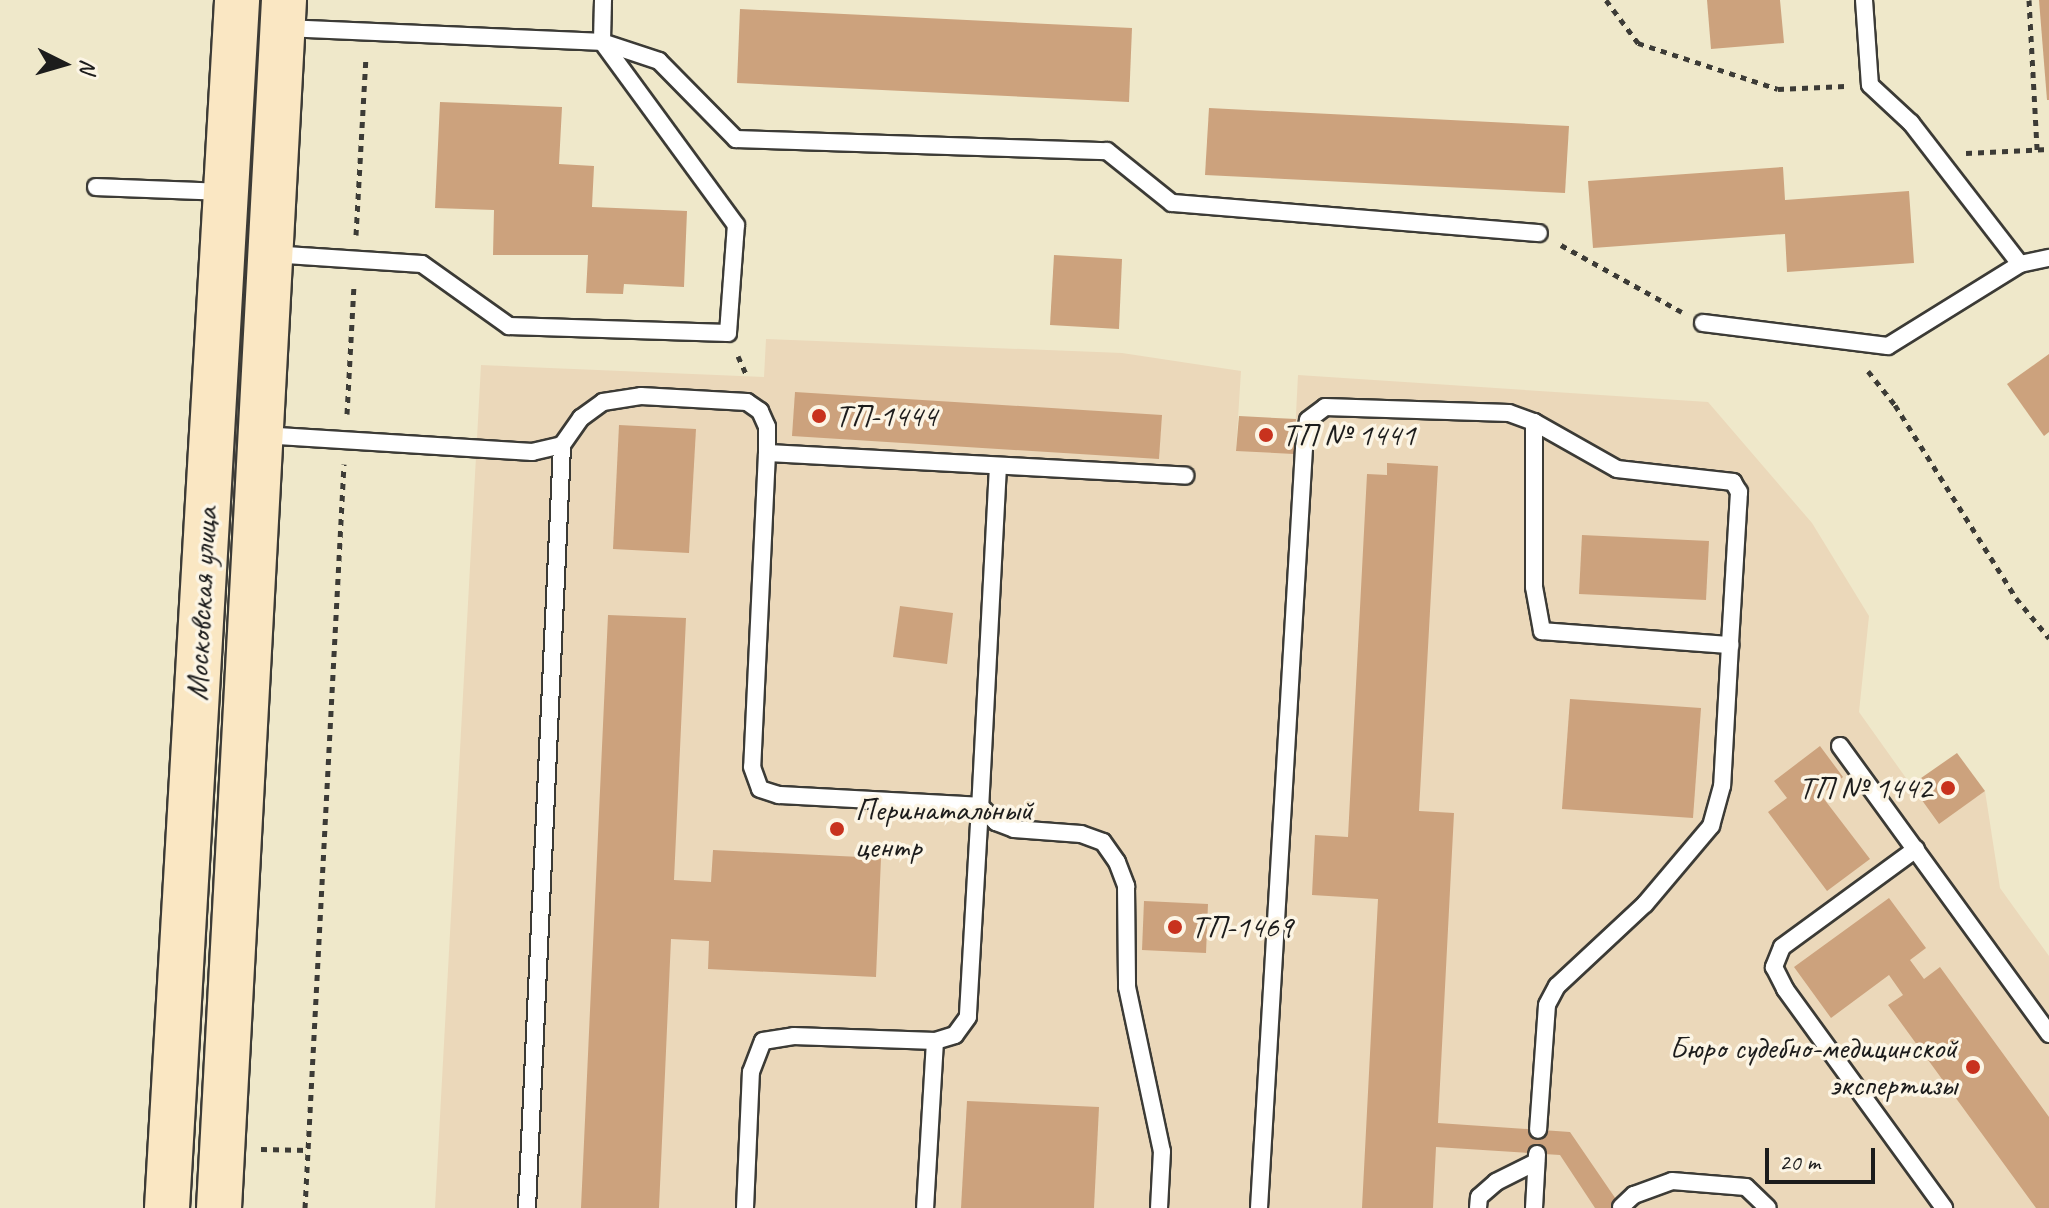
<!DOCTYPE html>
<meta charset="utf-8">
<style>
body{margin:0}
#map{position:relative;width:2049px;height:1208px;overflow:hidden;background:#efe8ca;font-family:Caveat,sans-serif}
div>[style]{position:absolute}
.built>*{inset:0;background:#ebd8ba}
.building>*{inset:0;background:#cca27d}
.path>*{height:5px;margin-top:-2.5px;transform-origin:0;background:repeating-linear-gradient(90deg,#3c3b36 0 6px,transparent 0 12px)}
.roads{filter:drop-shadow(2px 0 #3c3b36) drop-shadow(-2px 0 #3c3b36) drop-shadow(0 2px #3c3b36) drop-shadow(0 -2px #3c3b36)}
.service>*{height:16px;margin:-8px;padding:0 8px;transform-origin:8px;border-radius:8px;background:#fff}
.secondary>*{height:44px;margin:-22px;padding:0 22px;transform-origin:22px;border-radius:22px;background:#fae7c3}
.dots>*{width:22px;height:22px;translate:-50% -50%;box-sizing:border-box;border:4px solid #fcf5e5;border-radius:50%}
span{translate:-50% -50%;white-space:nowrap;text-align:center;line-height:1.15;-webkit-text-stroke:7px #fcf5e5;paint-order:stroke}
.poi-label{font-size:32px;color:#1c1c1c}
.left{translate:0 -50%;text-align:left}
.right{translate:-100% -50%;text-align:right}
.street-label{font-size:32px;color:#1c1c1c}
.north{position:absolute;left:24px;top:24px;width:80px;height:80px;-webkit-text-stroke:6px #fcf5e5;paint-order:stroke;rotate:95deg;font-size:22px;font-weight:700;line-height:32px;text-align:center;color:#1c1c1c}
.north::after{content:'';display:block;margin:auto;width:28px;height:36px;background:#1c1c1c;clip-path:polygon(50% 0,100% 100%,50% 72%,0 100%)}
.scale{position:absolute;left:1765px;top:1148px;width:110px;height:36px;box-sizing:border-box;border:4px solid #1c1c1c;border-top:0;padding-left:10px;font-size:24px;line-height:28px;white-space:nowrap;color:#1c1c1c;-webkit-text-stroke:6px #fcf5e5;paint-order:stroke}
</style>
<div id="map">
<div class="built">
<i style="clip-path:polygon(766px 339px,1122px 353px,1241px 371px,1236px 450px,1294px 453px,1298px 375px,1708px 402px,1812px 523px,1869px 616px,1859px 712px,1938px 823px,1985px 791px,2000px 888px,2049px 956px,2049px 1208px,435px 1208px,481px 365px,764px 377px)"></i>
</div>
<div class="building">
<i style="clip-path:polygon(1707px 0,1780px 0,1784px 43px,1711px 49px)"></i>
<i style="clip-path:polygon(2039px 0,2049px 0,2049px 100px,2047px 100px)"></i>
<i style="clip-path:polygon(740px 9px,1132px 28px,1129px 102px,737px 83px)"></i>
<i style="clip-path:polygon(440px 102px,562px 107px,559px 164px,594px 166px,592px 207px,687px 211px,684px 287px,624px 284px,623px 294px,586px 293px,588px 255px,493px 255px,494px 210px,435px 208px)"></i>
<i style="clip-path:polygon(1209px 108px,1569px 126px,1565px 193px,1205px 175px)"></i>
<i style="clip-path:polygon(1783px 167px,1785px 200px,1909px 191px,1914px 263px,1787px 272px,1785px 234px,1593px 248px,1588px 181px)"></i>
<i style="clip-path:polygon(1054px 255px,1122px 259px,1119px 329px,1050px 325px)"></i>
<i style="clip-path:polygon(2049px 354px,2049px 432px,2044px 436px,2007px 384px)"></i>
<i style="clip-path:polygon(795px 392px,1162px 415px,1159px 459px,792px 436px)"></i>
<i style="clip-path:polygon(1239px 416px,1296px 419px,1294px 454px,1236px 451px)"></i>
<i style="clip-path:polygon(619px 425px,696px 429px,689px 553px,613px 549px)"></i>
<i style="clip-path:polygon(1387px 463px,1438px 466px,1419px 811px,1454px 813px,1438px 1123px,1570px 1132px,1622px 1208px,1595px 1208px,1560px 1155px,1436px 1147px,1433px 1208px,1362px 1208px,1378px 899px,1312px 895px,1315px 835px,1348px 837px,1367px 474px,1387px 475px)"></i>
<i style="clip-path:polygon(1582px 535px,1709px 541px,1706px 600px,1579px 594px)"></i>
<i style="clip-path:polygon(900px 606px,953px 613px,947px 664px,893px 657px)"></i>
<i style="clip-path:polygon(608px 615px,686px 618px,674px 880px,711px 882px,713px 850px,881px 858px,876px 977px,708px 969px,709px 941px,671px 939px,659px 1208px,581px 1208px)"></i>
<i style="clip-path:polygon(1570px 699px,1701px 708px,1693px 818px,1562px 809px)"></i>
<i style="clip-path:polygon(1820px 746px,1843px 777px,1821px 795px,1870px 859px,1827px 891px,1768px 812px,1787px 798px,1774px 781px)"></i>
<i style="clip-path:polygon(1957px 753px,1985px 791px,1939px 824px,1911px 785px)"></i>
<i style="clip-path:polygon(1889px 898px,1926px 948px,1910px 960px,1924px 979px,1940px 967px,2049px 1117px,2049px 1208px,2036px 1208px,1888px 1005px,1903px 995px,1889px 975px,1831px 1018px,1794px 967px)"></i>
<i style="clip-path:polygon(1144px 901px,1208px 904px,1206px 953px,1142px 950px)"></i>
<i style="clip-path:polygon(967px 1101px,1099px 1107px,1094px 1208px,961px 1208px)"></i>
</div>
<div class="path">
<i style="left:1606px;top:0;width:54px;rotate:53.3deg"></i>
<i style="left:1638px;top:43px;width:147px;rotate:18.2deg"></i>
<i style="left:1778px;top:89px;width:67px;rotate:-2.6deg"></i>
<i style="left:2029px;top:0;width:150px;rotate:86.9deg"></i>
<i style="left:1966px;top:153px;width:83px;rotate:-2.8deg"></i>
<i style="left:356px;top:235px;width:178px;rotate:-86.8deg"></i>
<i style="left:1561px;top:245px;width:138px;rotate:29deg"></i>
<i style="left:738px;top:356px;width:22px;rotate:66deg"></i>
<i style="left:1868px;top:371px;width:43px;rotate:51.5deg"></i>
<i style="left:1895px;top:405px;width:228px;rotate:57.9deg"></i>
<i style="left:2016px;top:598px;width:52px;rotate:50.5deg"></i>
<i style="left:347px;top:414px;width:129px;rotate:-86.9deg"></i>
<i style="left:261px;top:1149px;width:47px;rotate:1.2deg"></i>
<i style="left:305px;top:1208px;width:745px;rotate:-87deg"></i>
</div>
<div class="roads">
<div class="service">
<i style="left:603px;top:0;width:42px;rotate:91.4deg"></i>
<i style="left:602px;top:42px;width:60px;rotate:18.4deg"></i>
<i style="left:659px;top:61px;width:110px;rotate:45.4deg"></i>
<i style="left:736px;top:139px;width:371px;rotate:1.9deg"></i>
<i style="left:1107px;top:151px;width:83px;rotate:38.7deg"></i>
<i style="left:1172px;top:203px;width:368px;rotate:4.7deg"></i>
<i style="left:1864px;top:0;width:85px;rotate:86deg"></i>
<i style="left:1870px;top:85px;width:56px;rotate:42.8deg"></i>
<i style="left:1911px;top:123px;width:178px;rotate:52.3deg"></i>
<i style="left:96px;top:187px;width:128px;rotate:2.2deg"></i>
<i style="left:271px;top:254px;width:151px;rotate:3.8deg"></i>
<i style="left:422px;top:264px;width:107px;rotate:35.5deg"></i>
<i style="left:509px;top:326px;width:219px;rotate:1.8deg"></i>
<i style="left:728px;top:333px;width:108px;rotate:-85.8deg"></i>
<i style="left:736px;top:225px;width:227px;rotate:-126.2deg"></i>
<i style="left:602px;top:42px;width:316px;rotate:-177.5deg"></i>
<i style="left:1703px;top:323px;width:186px;rotate:7.1deg"></i>
<i style="left:1888px;top:346px;width:155px;rotate:-31.8deg"></i>
<i style="left:2020px;top:264px;width:30px;rotate:-12deg"></i>
<i style="left:1534px;top:422px;width:95px;rotate:29.5deg"></i>
<i style="left:1617px;top:469px;width:117px;rotate:6.4deg"></i>
<i style="left:1733px;top:482px;width:12px;rotate:59deg"></i>
<i style="left:1739px;top:492px;width:153px;rotate:93.4deg"></i>
<i style="left:262px;top:435px;width:271px;rotate:3.6deg"></i>
<i style="left:532px;top:452px;width:31px;rotate:-13deg"></i>
<i style="left:562px;top:445px;width:33px;rotate:-55deg"></i>
<i style="left:581px;top:418px;width:27px;rotate:-36deg"></i>
<i style="left:603px;top:402px;width:38px;rotate:-9deg"></i>
<i style="left:641px;top:396px;width:106px;rotate:3.2deg"></i>
<i style="left:747px;top:402px;width:16px;rotate:35deg"></i>
<i style="left:760px;top:411px;width:17px;rotate:66deg"></i>
<i style="left:767px;top:427px;width:26px;rotate:90deg"></i>
<i style="left:767px;top:453px;width:314px;rotate:92.7deg"></i>
<i style="left:752px;top:767px;width:23px;rotate:70deg"></i>
<i style="left:760px;top:789px;width:20px;rotate:18deg"></i>
<i style="left:779px;top:795px;width:201px;rotate:3.1deg"></i>
<i style="left:980px;top:806px;width:211px;rotate:93.3deg"></i>
<i style="left:968px;top:1017px;width:22px;rotate:126deg"></i>
<i style="left:955px;top:1035px;width:21px;rotate:163deg"></i>
<i style="left:935px;top:1041px;width:167px;rotate:93.4deg"></i>
<i style="left:767px;top:453px;width:419px;rotate:3.1deg"></i>
<i style="left:998px;top:466px;width:340px;rotate:93deg"></i>
<i style="left:980px;top:806px;width:23px;rotate:45deg"></i>
<i style="left:996px;top:822px;width:19px;rotate:21deg"></i>
<i style="left:1014px;top:829px;width:67px;rotate:4.3deg"></i>
<i style="left:1081px;top:834px;width:23px;rotate:20deg"></i>
<i style="left:1103px;top:842px;width:24px;rotate:55deg"></i>
<i style="left:1117px;top:862px;width:26px;rotate:69deg"></i>
<i style="left:1126px;top:886px;width:101px;rotate:89.4deg"></i>
<i style="left:1127px;top:987px;width:168px;rotate:78deg"></i>
<i style="left:1162px;top:1151px;width:57px;rotate:93deg"></i>
<i style="left:1840px;top:746px;width:356px;rotate:54deg"></i>
<i style="left:1916px;top:849px;width:166px;rotate:143.8deg"></i>
<i style="left:1782px;top:947px;width:22px;rotate:112deg"></i>
<i style="left:1774px;top:967px;width:25px;rotate:63deg"></i>
<i style="left:1785px;top:989px;width:271px;rotate:54deg"></i>
<i style="left:1621px;top:1207px;width:18px;rotate:-43deg"></i>
<i style="left:1634px;top:1195px;width:40px;rotate:-20.2deg"></i>
<i style="left:1672px;top:1181px;width:74px;rotate:4.6deg"></i>
<i style="left:1746px;top:1187px;width:30px;rotate:44deg"></i>
<i style="left:527px;top:1208px;width:764px;rotate:-87.37deg"></i>
<i style="left:745px;top:1208px;width:136px;rotate:-87.5deg"></i>
<i style="left:751px;top:1072px;width:33px;rotate:-69deg"></i>
<i style="left:763px;top:1041px;width:31px;rotate:-9deg"></i>
<i style="left:794px;top:1036px;width:141px;rotate:2deg"></i>
<i style="left:1259px;top:1208px;width:761px;rotate:-86.61deg"></i>
<i style="left:1304px;top:448px;width:28px;rotate:-82deg"></i>
<i style="left:1308px;top:420px;width:21px;rotate:-37deg"></i>
<i style="left:1325px;top:407px;width:184px;rotate:1.9deg"></i>
<i style="left:1509px;top:413px;width:27px;rotate:20deg"></i>
<i style="left:1534px;top:422px;width:165px;rotate:90deg"></i>
<i style="left:1534px;top:587px;width:45px;rotate:79.7deg"></i>
<i style="left:1542px;top:631px;width:189px;rotate:4.3deg"></i>
<i style="left:1730px;top:645px;width:141px;rotate:93.2deg"></i>
<i style="left:1722px;top:786px;width:41px;rotate:105.4deg"></i>
<i style="left:1711px;top:826px;width:102px;rotate:130.2deg"></i>
<i style="left:1645px;top:904px;width:120px;rotate:137deg"></i>
<i style="left:1557px;top:986px;width:21px;rotate:118deg"></i>
<i style="left:1547px;top:1005px;width:125px;rotate:94.1deg"></i>
<i style="left:1478px;top:1208px;width:11px;rotate:-85deg"></i>
<i style="left:1479px;top:1197px;width:23px;rotate:-41deg"></i>
<i style="left:1496px;top:1182px;width:45px;rotate:-26.6deg"></i>
<i style="left:1534px;top:1208px;width:54px;rotate:-86.8deg"></i>
</div>
<div class="secondary">
<i style="left:167px;top:1208px;width:1210px;rotate:-86.68deg"></i>
<i style="left:219px;top:1208px;width:1210px;rotate:-86.92deg"></i>
</div>
</div>
<div class="dots">
<i style="left:819px;top:416px;background:#c8321e"></i>
<i style="left:1266px;top:435px;background:#c8321e"></i>
<i style="left:1948px;top:788px;background:#c8321e"></i>
<i style="left:837px;top:829px;background:#c8321e"></i>
<i style="left:1175px;top:927px;background:#c8321e"></i>
<i style="left:1973px;top:1067px;background:#c8321e"></i>
</div>
<div class="poi-label">
<span class="left" style="left:835px;top:416px">ТП-1444</span>
<span class="left" style="left:1282px;top:435px">ТП № 1441</span>
<span class="right" style="left:1932px;top:788px">ТП № 1442</span>
<span class="left" style="left:855px;top:829px">Перинатальный<br>центр</span>
<span class="left" style="left:1191px;top:927px">ТП-1469</span>
<span class="right" style="left:1957px;top:1067px">Бюро судебно-медицинской<br>экспертизы</span>
</div>
<div class="street-label">
<span style="left:202px;top:604px;rotate:-87deg">Московская улица</span>
</div>
<div class="north">N</div>
<div class="scale">20 m</div>
</div>
